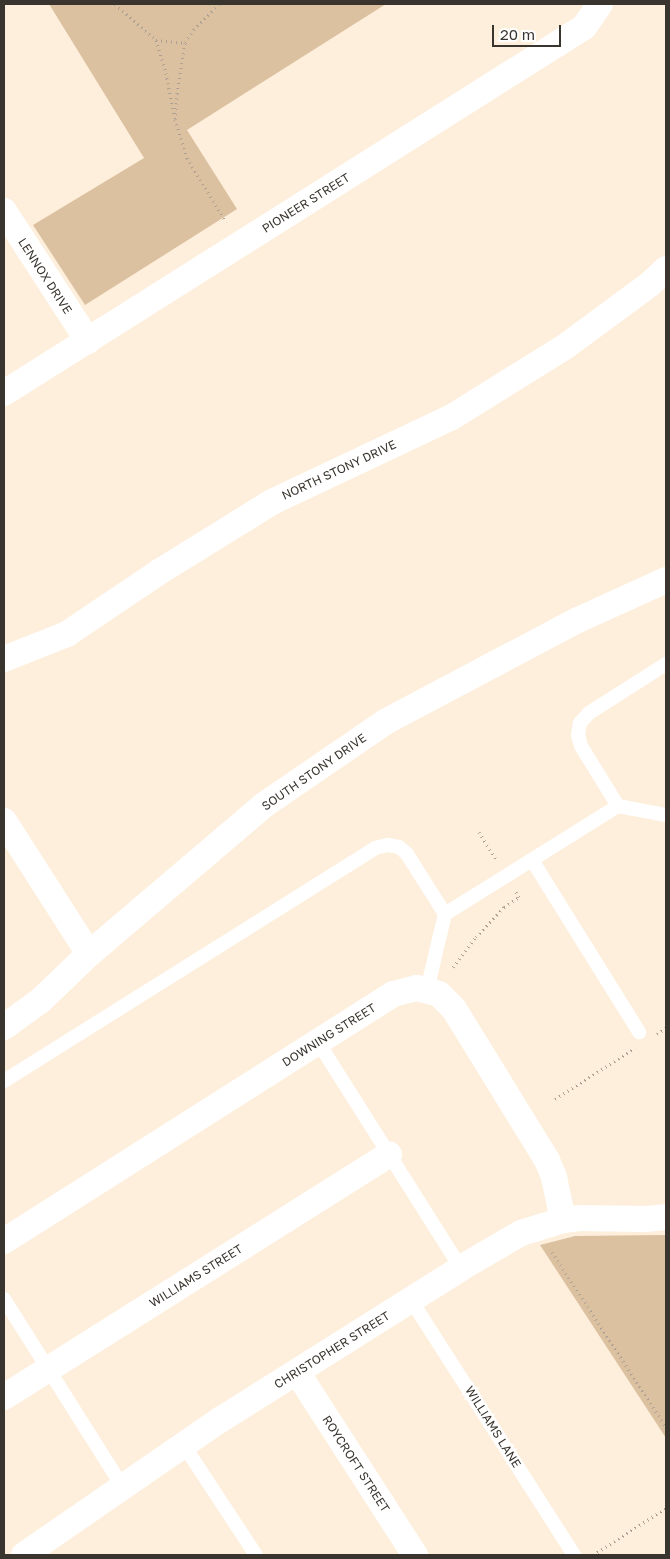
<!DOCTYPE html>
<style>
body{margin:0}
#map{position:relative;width:670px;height:1559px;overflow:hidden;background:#feefdd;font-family:"Golos Text",sans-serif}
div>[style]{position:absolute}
.green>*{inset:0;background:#dbc1a0}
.path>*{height:3px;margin-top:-1.5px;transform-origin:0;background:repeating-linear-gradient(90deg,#aba093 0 1px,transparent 0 5px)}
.service>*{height:14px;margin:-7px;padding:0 7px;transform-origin:7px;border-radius:7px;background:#fff}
.minor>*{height:26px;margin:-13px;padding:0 13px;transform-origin:13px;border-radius:13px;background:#fff}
span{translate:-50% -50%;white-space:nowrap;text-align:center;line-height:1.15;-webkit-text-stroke:4.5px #fff;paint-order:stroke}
.street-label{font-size:12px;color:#39342d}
.frame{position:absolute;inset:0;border:5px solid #39342d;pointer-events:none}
.scale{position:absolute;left:492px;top:25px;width:69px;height:22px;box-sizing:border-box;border:2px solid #39342d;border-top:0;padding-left:6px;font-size:15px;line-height:18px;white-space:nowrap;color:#39342d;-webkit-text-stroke:4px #fff;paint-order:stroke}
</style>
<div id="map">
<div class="green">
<i style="clip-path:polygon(49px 4px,386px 4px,187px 130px,237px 209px,85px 305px,33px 225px,144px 158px)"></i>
<i style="clip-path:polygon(666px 1235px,666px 1438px,540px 1245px,575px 1236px)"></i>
</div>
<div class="path">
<i style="left:115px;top:4px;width:55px;rotate:41.3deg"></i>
<i style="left:156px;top:40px;width:29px;rotate:6deg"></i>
<i style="left:219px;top:4px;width:35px;rotate:135deg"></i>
<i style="left:194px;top:29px;width:17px;rotate:123deg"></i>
<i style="left:185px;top:43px;width:51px;rotate:99.1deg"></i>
<i style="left:177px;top:93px;width:26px;rotate:94deg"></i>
<i style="left:175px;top:119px;width:41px;rotate:72.9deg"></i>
<i style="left:187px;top:158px;width:75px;rotate:58.6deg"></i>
<i style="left:156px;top:40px;width:34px;rotate:73deg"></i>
<i style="left:166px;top:73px;width:43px;rotate:79.2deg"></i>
<i style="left:479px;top:832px;width:34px;rotate:58deg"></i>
<i style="left:453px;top:967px;width:38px;rotate:-53deg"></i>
<i style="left:476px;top:937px;width:41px;rotate:-47deg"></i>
<i style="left:504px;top:907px;width:18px;rotate:-34deg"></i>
<i style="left:519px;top:897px;width:6px;rotate:-121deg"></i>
<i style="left:657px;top:1034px;width:11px;rotate:-34deg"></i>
<i style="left:555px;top:1099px;width:95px;rotate:-32.5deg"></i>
<i style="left:552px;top:1252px;width:209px;rotate:56.9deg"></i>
<i style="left:593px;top:1555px;width:87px;rotate:-32.8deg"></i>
</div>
<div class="service">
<i style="left:618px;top:806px;width:70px;rotate:-121.7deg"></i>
<i style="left:581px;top:746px;width:11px;rotate:-105deg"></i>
<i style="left:578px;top:735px;width:12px;rotate:-81deg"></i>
<i style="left:580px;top:723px;width:13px;rotate:-48deg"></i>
<i style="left:589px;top:713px;width:91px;rotate:-32.5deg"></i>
<i style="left:532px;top:860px;width:203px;rotate:58.1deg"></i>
<i style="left:427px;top:990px;width:78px;rotate:-76.7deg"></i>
<i style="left:445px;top:914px;width:204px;rotate:-32deg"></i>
<i style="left:618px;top:806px;width:49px;rotate:10.6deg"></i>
<i style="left:318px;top:1042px;width:267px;rotate:57.7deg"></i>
<i style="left:4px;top:1081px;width:438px;rotate:-32.1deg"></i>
<i style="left:375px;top:848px;width:13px;rotate:-13deg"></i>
<i style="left:388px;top:845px;width:11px;rotate:10deg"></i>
<i style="left:399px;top:847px;width:11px;rotate:41deg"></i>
<i style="left:407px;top:854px;width:71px;rotate:57.7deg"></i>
<i style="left:4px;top:1299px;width:222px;rotate:57.7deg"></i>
<i style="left:411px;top:1300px;width:303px;rotate:57.4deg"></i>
<i style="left:183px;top:1444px;width:133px;rotate:56.7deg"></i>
</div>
<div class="minor">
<i style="left:4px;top:211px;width:155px;rotate:57.1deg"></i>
<i style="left:4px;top:393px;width:686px;rotate:-32.25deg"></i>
<i style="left:584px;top:27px;width:28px;rotate:-55deg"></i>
<i style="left:4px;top:659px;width:68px;rotate:-21.6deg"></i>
<i style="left:67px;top:634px;width:111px;rotate:-34deg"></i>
<i style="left:159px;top:572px;width:133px;rotate:-31.8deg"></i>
<i style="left:272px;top:502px;width:199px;rotate:-25.3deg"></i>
<i style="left:452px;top:417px;width:134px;rotate:-31.9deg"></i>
<i style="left:566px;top:346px;width:104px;rotate:-36.4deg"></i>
<i style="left:650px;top:284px;width:22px;rotate:-43deg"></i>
<i style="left:4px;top:821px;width:158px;rotate:57.4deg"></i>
<i style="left:4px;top:1027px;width:46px;rotate:-36.1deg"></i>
<i style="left:41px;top:1000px;width:66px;rotate:-43.8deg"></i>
<i style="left:89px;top:954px;width:230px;rotate:-40.4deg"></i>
<i style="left:264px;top:805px;width:147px;rotate:-34.4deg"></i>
<i style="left:385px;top:722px;width:218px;rotate:-27.9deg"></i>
<i style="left:578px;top:620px;width:97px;rotate:-24.4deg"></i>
<i style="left:4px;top:1241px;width:461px;rotate:-32.4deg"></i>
<i style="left:393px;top:994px;width:25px;rotate:-14deg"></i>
<i style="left:417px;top:988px;width:23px;rotate:15deg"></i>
<i style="left:439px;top:994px;width:21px;rotate:45deg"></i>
<i style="left:454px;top:1009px;width:177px;rotate:58.4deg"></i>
<i style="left:547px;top:1160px;width:18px;rotate:68deg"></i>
<i style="left:554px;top:1177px;width:44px;rotate:78.2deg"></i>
<i style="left:297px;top:1372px;width:218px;rotate:57.2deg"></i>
<i style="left:4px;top:1397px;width:455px;rotate:-32.2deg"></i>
<i style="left:24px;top:1555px;width:238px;rotate:-34.6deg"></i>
<i style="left:220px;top:1420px;width:285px;rotate:-32.2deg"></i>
<i style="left:461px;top:1268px;width:69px;rotate:-30.3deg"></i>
<i style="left:521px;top:1233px;width:44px;rotate:-17.2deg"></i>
<i style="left:563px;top:1220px;width:16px;rotate:-7deg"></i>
<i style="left:579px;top:1218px;width:66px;rotate:0.9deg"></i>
<i style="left:645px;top:1219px;width:21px;rotate:-5deg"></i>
</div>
<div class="street-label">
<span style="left:306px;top:203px;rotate:-32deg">PIONEER STREET</span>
<span style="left:45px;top:276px;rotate:57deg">LENNOX DRIVE</span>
<span style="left:339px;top:470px;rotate:-25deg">NORTH STONY DRIVE</span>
<span style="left:314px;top:772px;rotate:-35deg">SOUTH STONY DRIVE</span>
<span style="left:329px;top:1035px;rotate:-32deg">DOWNING STREET</span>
<span style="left:196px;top:1276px;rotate:-32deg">WILLIAMS STREET</span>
<span style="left:332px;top:1350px;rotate:-32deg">CHRISTOPHER STREET</span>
<span style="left:493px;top:1427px;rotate:58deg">WILLIAMS LANE</span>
<span style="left:356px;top:1464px;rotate:57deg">ROYCROFT STREET</span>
</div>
<div class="frame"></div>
<div class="scale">20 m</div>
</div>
